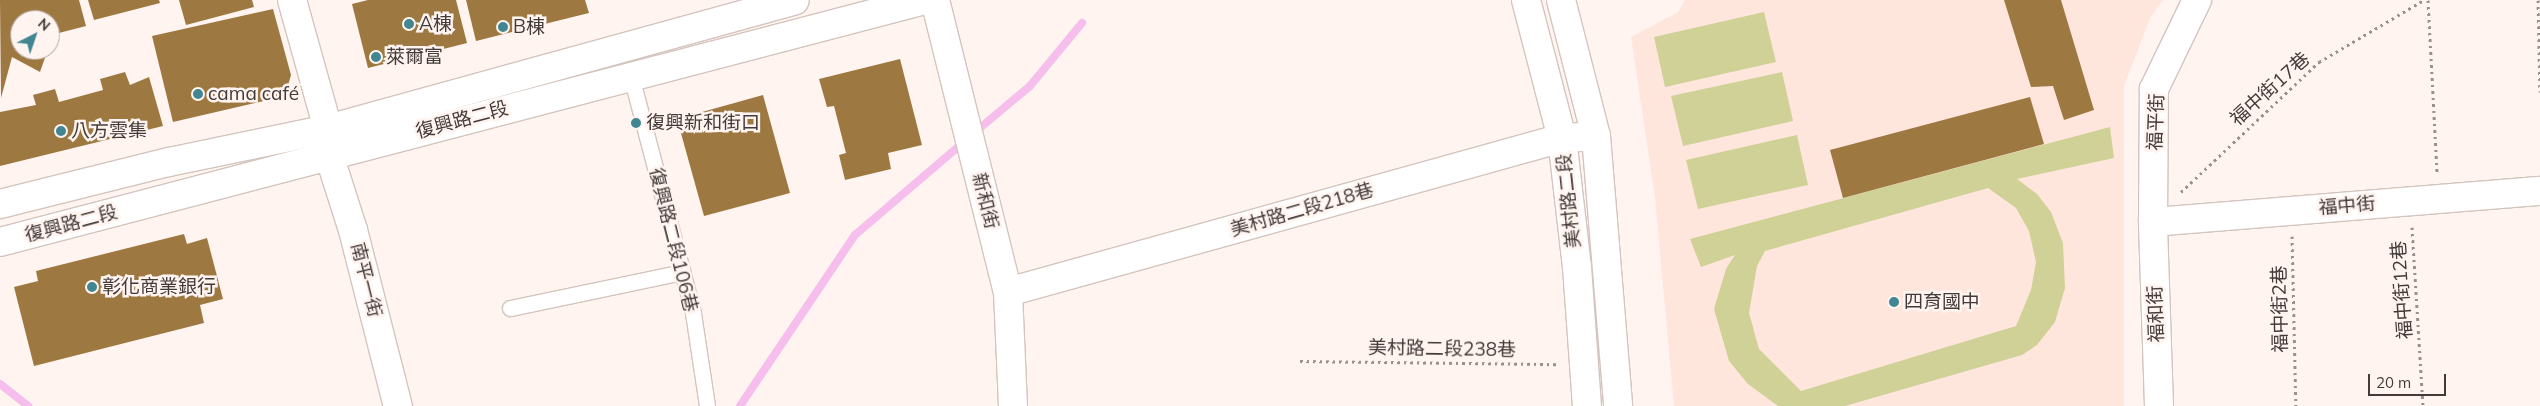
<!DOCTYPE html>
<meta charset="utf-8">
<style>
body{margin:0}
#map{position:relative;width:2540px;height:406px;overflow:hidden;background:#fff4f0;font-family:Mulish,"Noto Sans TC",sans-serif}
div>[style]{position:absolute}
.built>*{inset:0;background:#ffe6dd}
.green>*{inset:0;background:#cfd197}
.stream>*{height:8px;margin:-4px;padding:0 4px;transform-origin:4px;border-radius:4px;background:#f6beec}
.building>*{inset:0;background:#9e7841}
.path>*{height:3px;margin-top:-1.5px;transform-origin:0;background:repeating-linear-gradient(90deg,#99908d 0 2.5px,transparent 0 6.5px)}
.roads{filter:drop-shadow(1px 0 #d4c4be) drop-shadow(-1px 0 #d4c4be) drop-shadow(0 1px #d4c4be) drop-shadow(0 -1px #d4c4be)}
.service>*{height:15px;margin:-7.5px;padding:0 7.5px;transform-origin:7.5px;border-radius:7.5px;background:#fff}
.minor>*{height:28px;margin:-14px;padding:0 14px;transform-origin:14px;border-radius:14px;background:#fff}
.tertiary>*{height:28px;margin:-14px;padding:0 14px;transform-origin:14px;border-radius:14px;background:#fff}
.primary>*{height:28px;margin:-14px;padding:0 14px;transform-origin:14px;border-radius:14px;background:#fff}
.dots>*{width:14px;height:14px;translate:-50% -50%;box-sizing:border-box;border:2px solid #fff4f0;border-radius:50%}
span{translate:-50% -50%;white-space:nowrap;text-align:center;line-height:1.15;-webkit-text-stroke:5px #fff4f0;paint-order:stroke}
.poi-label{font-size:19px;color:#423b39}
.left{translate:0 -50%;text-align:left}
.street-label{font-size:19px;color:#423b39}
.north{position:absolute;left:10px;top:10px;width:50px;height:50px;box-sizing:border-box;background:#fff4f0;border:1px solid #b3aaa7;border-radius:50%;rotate:41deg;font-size:14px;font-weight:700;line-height:20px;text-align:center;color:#423b39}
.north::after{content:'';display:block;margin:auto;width:18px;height:22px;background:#418693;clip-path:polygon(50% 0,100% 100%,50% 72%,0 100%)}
.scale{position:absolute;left:2368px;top:374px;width:78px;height:22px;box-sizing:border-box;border:2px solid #423b39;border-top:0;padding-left:6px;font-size:15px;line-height:18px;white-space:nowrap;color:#423b39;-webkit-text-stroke:4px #fff4f0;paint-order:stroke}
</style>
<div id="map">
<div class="built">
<i style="clip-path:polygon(1685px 0,2163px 0,2151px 16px,2124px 86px,2124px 406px,1674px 406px,1655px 198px,1631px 37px,1678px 12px)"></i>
</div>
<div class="green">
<i style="clip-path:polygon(1764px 12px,1776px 62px,1665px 87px,1654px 37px)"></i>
<i style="clip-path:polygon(1782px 72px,1793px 121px,1683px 146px,1671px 96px)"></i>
<i style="clip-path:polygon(evenodd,2110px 127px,2114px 158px,2017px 179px,2037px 194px,2051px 212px,2063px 243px,2065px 288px,2055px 322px,2037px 345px,2022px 355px,1845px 406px,1778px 406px,1748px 384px,1729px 361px,1714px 309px,1726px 269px,1735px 255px,1701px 267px,1690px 239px,2110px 127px,1988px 188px,2016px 208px,2029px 231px,2036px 262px,2031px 290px,2016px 326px,1801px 391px,1759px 349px,1749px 313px,1757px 266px,1765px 251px,1988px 188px)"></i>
<i style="clip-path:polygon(1797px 135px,1808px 185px,1698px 209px,1686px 160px)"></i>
</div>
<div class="stream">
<i style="left:974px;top:133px;width:73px;rotate:-40deg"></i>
<i style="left:1030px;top:86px;width:82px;rotate:-50.5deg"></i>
<i style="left:0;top:384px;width:36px;rotate:38deg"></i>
<i style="left:740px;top:406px;width:206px;rotate:-56.1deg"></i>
<i style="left:855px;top:235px;width:145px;rotate:-40.5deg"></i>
</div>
<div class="building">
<i style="clip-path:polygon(0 0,79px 0,86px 26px,55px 34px,52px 18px,20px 20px,20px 50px,47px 52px,40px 72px,12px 57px,1px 98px)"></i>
<i style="clip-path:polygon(88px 0,159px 0,160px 3px,94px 20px)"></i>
<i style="clip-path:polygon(179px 0,252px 0,254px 7px,186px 25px)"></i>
<i style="clip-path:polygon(368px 0,456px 0,467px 43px,368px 68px,352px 4px)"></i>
<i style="clip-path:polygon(466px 0,585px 0,589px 13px,476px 41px)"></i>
<i style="clip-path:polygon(2004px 0,2061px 0,2094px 110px,2064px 120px,2053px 86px,2031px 87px)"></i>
<i style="clip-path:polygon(273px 9px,291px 75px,285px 96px,173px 122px,152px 36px)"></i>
<i style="clip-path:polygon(900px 59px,922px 145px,888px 153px,891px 169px,845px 180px,839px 155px,846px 153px,834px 106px,827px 107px,819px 79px)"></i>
<i style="clip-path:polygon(125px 72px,130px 85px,149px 77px,163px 126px,0 166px,0 112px,36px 105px,33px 95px,55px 89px,59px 102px,103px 90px,100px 79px)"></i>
<i style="clip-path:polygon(763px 95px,790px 193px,704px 216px,677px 119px)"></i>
<i style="clip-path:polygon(2030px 97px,2044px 144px,1843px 198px,1830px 150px)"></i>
<i style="clip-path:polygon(184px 234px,187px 244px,207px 238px,223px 299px,200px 305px,204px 323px,34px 366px,14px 287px,38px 281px,36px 271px)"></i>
</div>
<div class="path">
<i style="left:2428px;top:0;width:173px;rotate:87deg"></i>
<i style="left:2538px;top:0;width:92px;rotate:88.8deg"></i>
<i style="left:2181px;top:192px;width:190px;rotate:-43.3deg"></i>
<i style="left:2319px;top:62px;width:122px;rotate:-30.6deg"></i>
<i style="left:2412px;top:227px;width:179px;rotate:86.5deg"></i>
<i style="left:2292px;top:236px;width:170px;rotate:88.7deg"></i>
<i style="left:1300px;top:361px;width:257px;rotate:0.7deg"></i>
</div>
<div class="roads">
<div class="service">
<i style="left:631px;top:76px;width:245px;rotate:75.3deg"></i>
<i style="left:693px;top:313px;width:94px;rotate:81.4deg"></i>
<i style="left:510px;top:308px;width:176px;rotate:-11.8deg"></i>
</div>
<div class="minor">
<i style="left:292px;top:0;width:134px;rotate:74.4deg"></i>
<i style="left:935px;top:0;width:301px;rotate:76deg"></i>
<i style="left:1008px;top:292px;width:114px;rotate:87.5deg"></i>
<i style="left:329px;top:155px;width:79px;rotate:72.3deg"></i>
<i style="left:353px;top:230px;width:182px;rotate:75.7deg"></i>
<i style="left:2153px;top:222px;width:388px;rotate:-4.6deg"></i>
<i style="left:1008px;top:292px;width:575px;rotate:-15.53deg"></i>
<i style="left:1562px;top:138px;width:34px;rotate:-3deg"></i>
<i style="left:2159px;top:406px;width:184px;rotate:-91.9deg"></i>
<i style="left:2153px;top:222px;width:133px;rotate:-89.6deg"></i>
<i style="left:2154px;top:89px;width:99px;rotate:-64.2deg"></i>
</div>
<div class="tertiary">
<i style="left:1526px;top:0;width:143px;rotate:75.4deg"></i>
<i style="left:1562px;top:138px;width:130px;rotate:83.4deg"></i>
<i style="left:1577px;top:267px;width:139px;rotate:85.9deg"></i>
<i style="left:1561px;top:0;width:140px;rotate:75.6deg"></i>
<i style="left:1596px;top:136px;width:271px;rotate:85.3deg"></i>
</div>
<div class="primary">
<i style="left:0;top:204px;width:174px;rotate:-14deg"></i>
<i style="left:169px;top:162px;width:162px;rotate:-11.7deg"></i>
<i style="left:328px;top:129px;width:484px;rotate:-15.4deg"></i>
<i style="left:0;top:242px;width:956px;rotate:-14.66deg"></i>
</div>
</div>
<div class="dots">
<i style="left:409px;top:24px;background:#418693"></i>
<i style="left:503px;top:27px;background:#418693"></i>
<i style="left:376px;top:57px;background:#418693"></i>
<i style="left:198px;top:94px;background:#418693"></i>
<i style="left:636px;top:123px;background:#418693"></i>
<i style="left:61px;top:131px;background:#418693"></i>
<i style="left:92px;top:287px;background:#418693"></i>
<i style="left:1894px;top:302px;background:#418693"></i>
</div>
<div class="poi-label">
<span class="left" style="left:419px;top:24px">A棟</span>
<span class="left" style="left:513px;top:27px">B棟</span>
<span class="left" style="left:386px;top:57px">萊爾富</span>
<span class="left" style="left:208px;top:94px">cama café</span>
<span class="left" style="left:646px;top:123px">復興新和街口</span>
<span class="left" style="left:71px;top:131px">八方雲集</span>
<span class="left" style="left:102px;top:287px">彰化商業銀行</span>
<span class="left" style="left:1904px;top:302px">四育國中</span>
</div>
<div class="street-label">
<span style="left:2270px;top:89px;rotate:-42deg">福中街17巷</span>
<span style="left:462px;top:120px;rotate:-15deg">復興路二段</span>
<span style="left:2156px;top:122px;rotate:-88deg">福平街</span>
<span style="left:985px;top:201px;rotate:76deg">新和街</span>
<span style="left:1569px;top:201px;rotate:-96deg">美村路二段</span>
<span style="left:2347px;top:206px;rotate:-5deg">福中街</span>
<span style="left:1302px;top:210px;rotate:-16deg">美村路二段218巷</span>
<span style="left:71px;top:224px;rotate:-15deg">復興路二段</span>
<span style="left:673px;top:240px;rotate:76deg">復興路二段106巷</span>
<span style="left:366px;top:280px;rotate:76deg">南平一街</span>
<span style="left:2402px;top:290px;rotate:-94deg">福中街12巷</span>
<span style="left:2280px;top:309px;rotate:-91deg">福中街2巷</span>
<span style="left:2156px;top:314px;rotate:-92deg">福和街</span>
<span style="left:1442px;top:349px;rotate:1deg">美村路二段238巷</span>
</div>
<div class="north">N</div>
<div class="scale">20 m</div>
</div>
